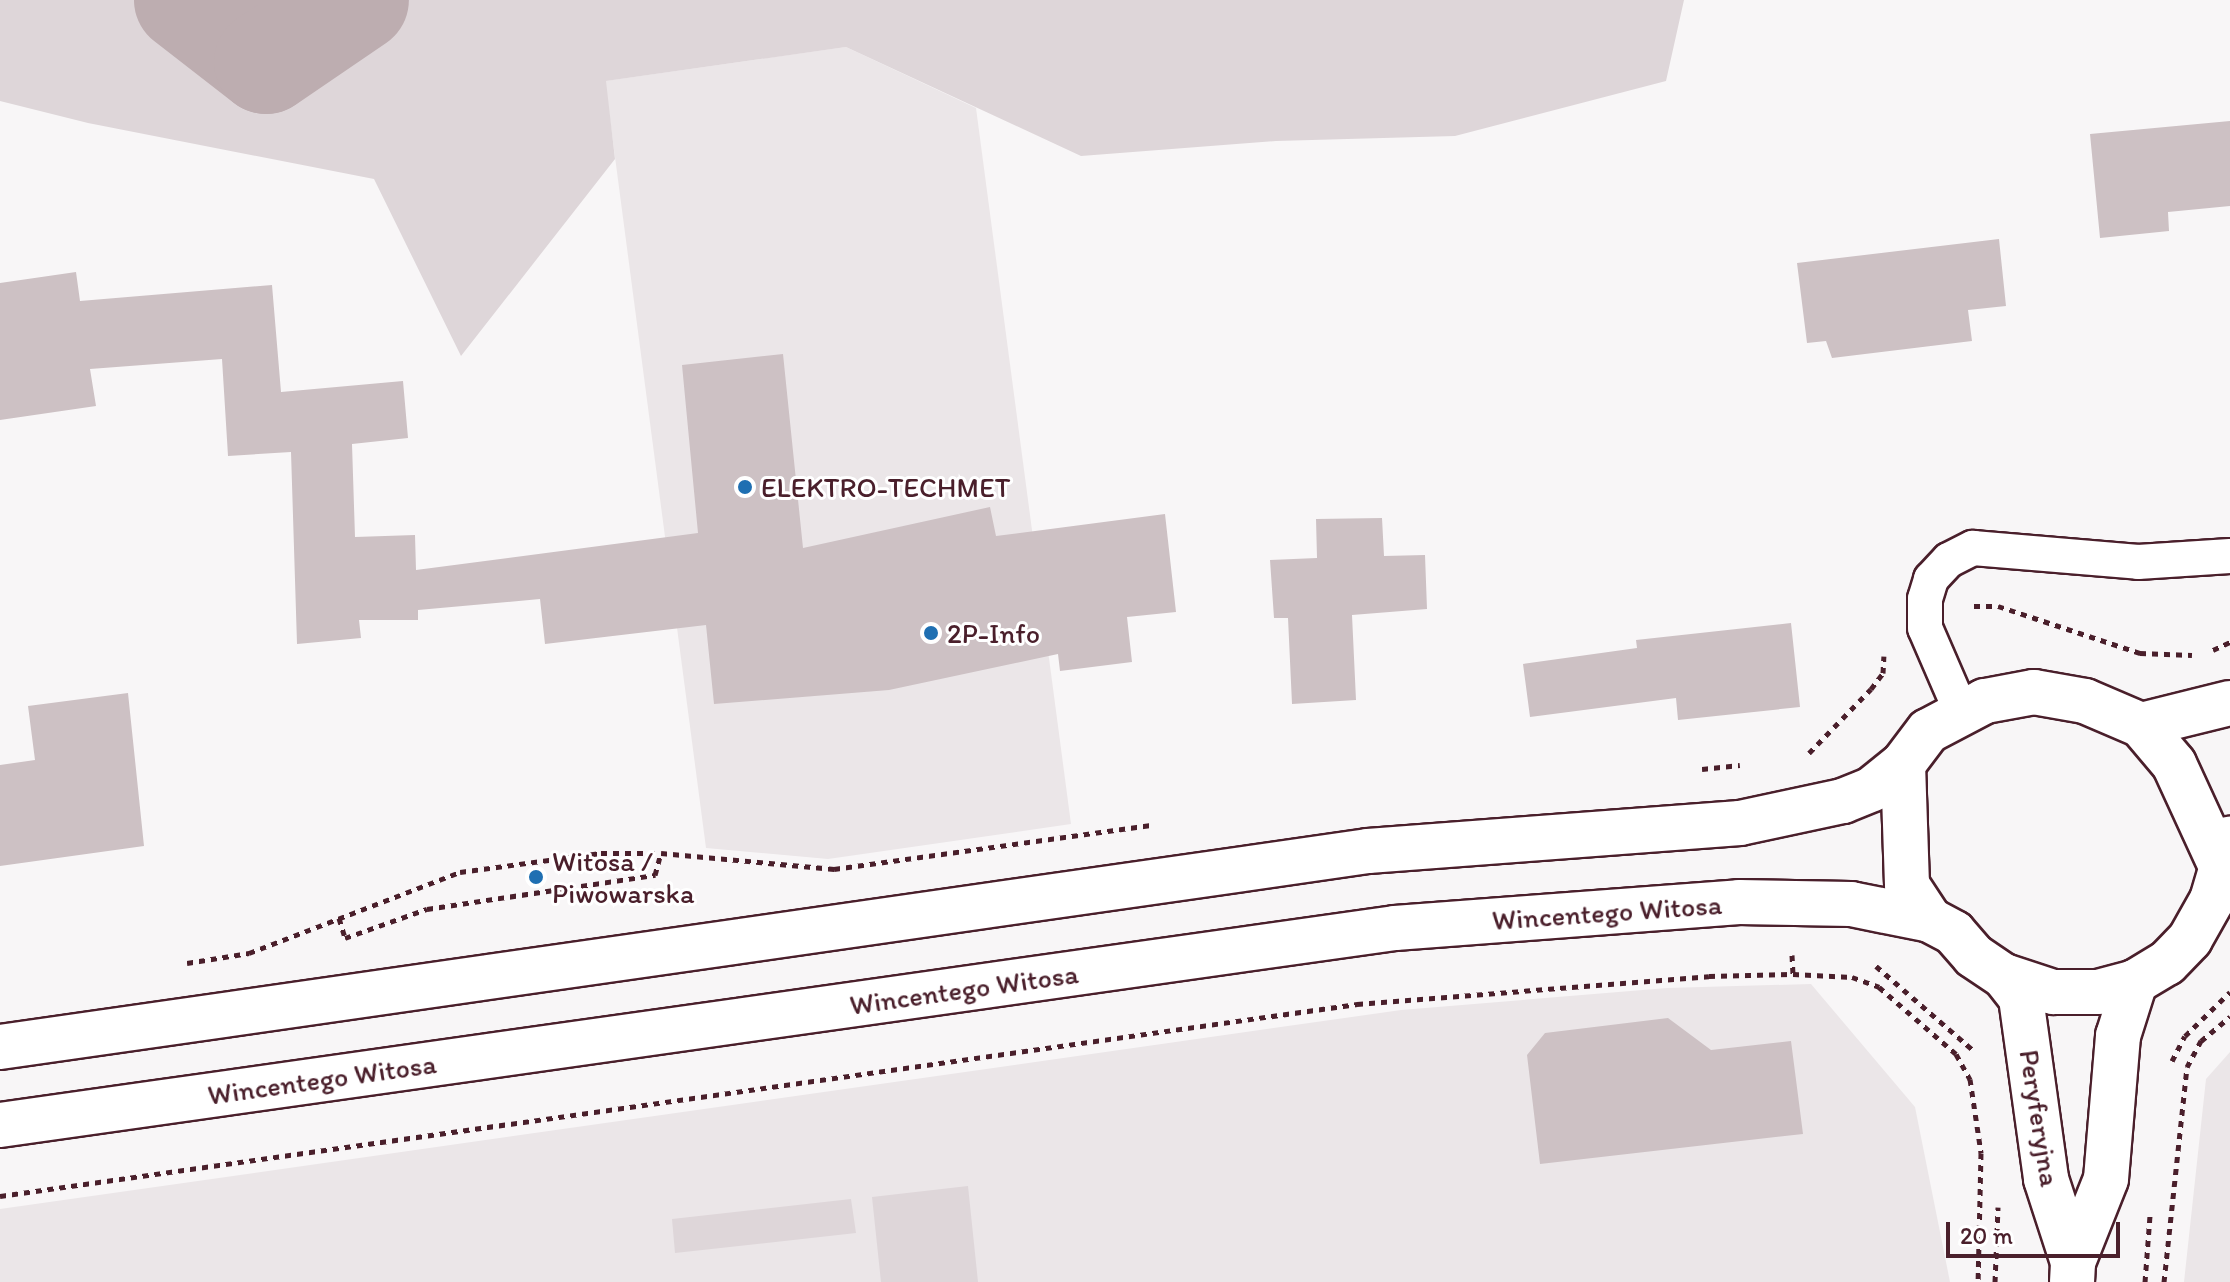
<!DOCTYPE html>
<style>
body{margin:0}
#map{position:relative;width:2230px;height:1282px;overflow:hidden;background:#f8f6f7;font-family:Itim,sans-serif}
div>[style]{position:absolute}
.built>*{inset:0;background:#ebe6e8}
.green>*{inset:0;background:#ded6d9}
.river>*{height:104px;margin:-52px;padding:0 52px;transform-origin:52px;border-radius:52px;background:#bdadb0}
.building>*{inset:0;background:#cdc1c4}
.path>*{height:5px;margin-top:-2.5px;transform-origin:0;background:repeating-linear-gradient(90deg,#4a1f2b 0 6px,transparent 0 12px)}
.roads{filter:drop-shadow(2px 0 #4a1f2b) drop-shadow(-2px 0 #4a1f2b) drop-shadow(0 2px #4a1f2b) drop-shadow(0 -2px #4a1f2b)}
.service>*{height:34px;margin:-17px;padding:0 17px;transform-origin:17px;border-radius:17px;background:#fff}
.minor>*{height:44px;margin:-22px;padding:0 22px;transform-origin:22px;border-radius:22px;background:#fff}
.secondary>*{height:44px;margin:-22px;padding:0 22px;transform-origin:22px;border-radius:22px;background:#fff}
.dots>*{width:22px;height:22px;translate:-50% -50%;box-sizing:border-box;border:4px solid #fff;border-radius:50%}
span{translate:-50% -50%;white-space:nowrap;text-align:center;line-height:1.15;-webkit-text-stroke:6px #fff;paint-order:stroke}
.poi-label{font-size:28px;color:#4a1f2b}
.left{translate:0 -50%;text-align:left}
.street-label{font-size:28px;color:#4a1f2b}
.scale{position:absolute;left:1946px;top:1222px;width:174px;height:36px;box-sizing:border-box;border:4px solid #4a1f2b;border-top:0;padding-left:10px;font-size:24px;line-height:28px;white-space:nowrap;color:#4a1f2b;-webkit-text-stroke:6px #fff;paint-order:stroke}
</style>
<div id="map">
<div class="built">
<i style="clip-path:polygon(846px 47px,976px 108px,1071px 824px,828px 859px,706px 848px,605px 81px)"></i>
<i style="clip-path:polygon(1811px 984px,1915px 1107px,1950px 1282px,0 1282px,0 1209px,1401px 1010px,1667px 988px)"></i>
<i style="clip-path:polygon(2230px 1052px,2230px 1282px,2184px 1282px,2206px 1079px)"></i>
</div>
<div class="green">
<i style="clip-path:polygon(0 0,1684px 0,1666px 81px,1455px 136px,1276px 141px,1081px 156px,846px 47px,606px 81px,615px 159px,461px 356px,374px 179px,88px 123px,0 101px)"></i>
<i style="clip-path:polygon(968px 1186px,978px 1282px,881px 1282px,872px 1197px)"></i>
<i style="clip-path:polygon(851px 1199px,856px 1233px,675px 1253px,672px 1219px)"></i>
</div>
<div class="river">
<i style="left:186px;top:0;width:101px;rotate:37.8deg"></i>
<i style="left:266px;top:62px;width:110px;rotate:-34.3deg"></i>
</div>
<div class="building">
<i style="clip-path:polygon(2230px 121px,2230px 206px,2168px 212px,2169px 231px,2100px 238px,2090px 134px)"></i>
<i style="clip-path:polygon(1999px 239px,2006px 306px,1968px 310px,1972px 341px,1832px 358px,1826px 341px,1807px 343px,1797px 263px)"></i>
<i style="clip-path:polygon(76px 272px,80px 301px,272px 285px,281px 392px,403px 381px,408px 438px,352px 444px,355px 537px,415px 535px,416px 570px,698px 533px,682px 365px,783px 354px,803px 548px,990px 507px,996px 536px,1165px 514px,1176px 612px,1127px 617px,1132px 662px,1060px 671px,1058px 654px,889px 690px,714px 704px,706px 625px,545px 644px,540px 599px,418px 610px,418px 620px,359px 620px,361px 638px,297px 644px,291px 452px,228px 456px,222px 359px,90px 369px,96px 406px,0 420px,0 283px)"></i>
<i style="clip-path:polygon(1382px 518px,1384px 556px,1425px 555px,1427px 609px,1352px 615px,1356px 700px,1292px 704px,1288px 618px,1274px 618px,1270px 560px,1317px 558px,1316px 519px)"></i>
<i style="clip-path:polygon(1791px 623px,1800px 707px,1678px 720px,1676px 698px,1530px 717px,1523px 664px,1637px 648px,1636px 640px)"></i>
<i style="clip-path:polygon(128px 693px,144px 846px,0 866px,0 765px,35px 760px,28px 706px)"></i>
<i style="clip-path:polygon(1668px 1018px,1711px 1050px,1791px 1041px,1803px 1134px,1540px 1164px,1527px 1055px,1545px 1033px)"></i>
</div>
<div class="path">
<i style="left:1974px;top:606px;width:24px"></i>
<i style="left:1998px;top:606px;width:150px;rotate:18.3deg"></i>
<i style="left:2140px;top:653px;width:52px;rotate:2.2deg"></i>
<i style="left:2213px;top:650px;width:19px;rotate:-25deg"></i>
<i style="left:1809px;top:753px;width:89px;rotate:-45.9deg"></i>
<i style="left:1871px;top:689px;width:20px;rotate:-53deg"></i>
<i style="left:1883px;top:673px;width:17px;rotate:-87deg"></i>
<i style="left:1702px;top:769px;width:38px;rotate:-6deg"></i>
<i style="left:339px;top:918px;width:21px;rotate:73deg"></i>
<i style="left:345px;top:938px;width:87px;rotate:-19.5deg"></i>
<i style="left:427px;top:909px;width:231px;rotate:-8.5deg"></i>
<i style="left:655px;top:875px;width:23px;rotate:-75deg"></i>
<i style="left:1792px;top:955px;width:19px;rotate:87deg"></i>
<i style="left:187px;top:963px;width:63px;rotate:-9.2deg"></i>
<i style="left:249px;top:953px;width:226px;rotate:-21deg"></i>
<i style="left:460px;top:872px;width:142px;rotate:-7.7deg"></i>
<i style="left:601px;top:853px;width:60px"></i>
<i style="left:661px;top:853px;width:174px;rotate:5.3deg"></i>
<i style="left:834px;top:869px;width:320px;rotate:-7.9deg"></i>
<i style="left:1876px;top:966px;width:130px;rotate:40.9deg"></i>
<i style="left:2172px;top:1061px;width:28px;rotate:-63deg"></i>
<i style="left:2185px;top:1036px;width:63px;rotate:-44.4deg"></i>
<i style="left:0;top:1196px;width:1371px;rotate:-8.05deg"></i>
<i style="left:1357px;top:1004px;width:353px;rotate:-4.5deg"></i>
<i style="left:1709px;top:976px;width:84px;rotate:-1.4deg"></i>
<i style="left:1793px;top:974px;width:59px;rotate:2.9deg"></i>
<i style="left:1852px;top:977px;width:29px;rotate:20deg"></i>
<i style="left:1879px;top:987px;width:102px;rotate:41deg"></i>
<i style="left:1956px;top:1054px;width:29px;rotate:61deg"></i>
<i style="left:1970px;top:1079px;width:75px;rotate:81.5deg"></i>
<i style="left:1981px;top:1153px;width:129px;rotate:91.3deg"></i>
<i style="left:1995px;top:1282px;width:75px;rotate:-87.7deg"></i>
<i style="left:2145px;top:1282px;width:66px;rotate:-85.7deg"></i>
<i style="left:2164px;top:1282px;width:216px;rotate:-83.9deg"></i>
<i style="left:2187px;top:1067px;width:30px;rotate:-62deg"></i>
<i style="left:2201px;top:1041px;width:38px;rotate:-40deg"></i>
</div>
<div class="roads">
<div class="service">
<i style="left:1961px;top:711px;width:90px;rotate:-113.4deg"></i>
<i style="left:1925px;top:628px;width:29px;rotate:-90deg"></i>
<i style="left:1925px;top:599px;width:21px;rotate:-73deg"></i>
<i style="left:1931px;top:579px;width:26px;rotate:-47deg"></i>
<i style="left:1949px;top:560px;width:27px;rotate:-27deg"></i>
<i style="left:1973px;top:548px;width:166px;rotate:4.8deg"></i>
<i style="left:2138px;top:562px;width:92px;rotate:-3.7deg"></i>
</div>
<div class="minor">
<i style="left:2004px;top:976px;width:28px;rotate:52deg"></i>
<i style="left:2021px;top:998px;width:183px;rotate:82.1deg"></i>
<i style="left:2046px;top:1179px;width:87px;rotate:72deg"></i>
<i style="left:2072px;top:1282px;width:20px;rotate:-87deg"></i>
<i style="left:2073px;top:1262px;width:89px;rotate:-68.3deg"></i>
<i style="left:2106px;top:1179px;width:144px;rotate:-85.2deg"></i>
<i style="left:2118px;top:1036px;width:57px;rotate:-72.5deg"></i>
</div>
<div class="secondary">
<i style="left:2141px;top:725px;width:92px;rotate:-13.9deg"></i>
<i style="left:2220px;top:864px;width:110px;rotate:-114.7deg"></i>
<i style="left:2174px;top:764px;width:51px;rotate:-130.2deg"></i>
<i style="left:2141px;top:725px;width:61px;rotate:-156.8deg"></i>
<i style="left:2085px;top:701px;width:52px;rotate:-170deg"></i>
<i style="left:2034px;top:692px;width:50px;rotate:169.6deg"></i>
<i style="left:1985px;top:701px;width:64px;rotate:152.2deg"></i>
<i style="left:1928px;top:731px;width:41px;rotate:127.1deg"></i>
<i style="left:1903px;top:764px;width:121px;rotate:88.1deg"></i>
<i style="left:1907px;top:885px;width:42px;rotate:56.7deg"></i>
<i style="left:1930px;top:920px;width:27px;rotate:28deg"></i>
<i style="left:1954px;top:933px;width:30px;rotate:49deg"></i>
<i style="left:1974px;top:956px;width:36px;rotate:34deg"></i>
<i style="left:2004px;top:976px;width:52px;rotate:18.1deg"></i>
<i style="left:2053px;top:992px;width:45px"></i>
<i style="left:2098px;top:992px;width:38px;rotate:-15deg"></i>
<i style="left:2135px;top:982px;width:37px;rotate:-31deg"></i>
<i style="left:2167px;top:963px;width:33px;rotate:-46deg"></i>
<i style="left:2190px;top:939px;width:45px;rotate:-60.6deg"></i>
<i style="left:2212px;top:900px;width:64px;rotate:-73.6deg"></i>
<i style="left:0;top:1047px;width:1382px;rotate:-8.15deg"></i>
<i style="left:1368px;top:851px;width:373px;rotate:-4.3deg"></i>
<i style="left:1740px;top:823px;width:105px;rotate:-12.1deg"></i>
<i style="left:1843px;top:801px;width:31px;rotate:-22deg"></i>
<i style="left:1872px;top:789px;width:40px;rotate:-39deg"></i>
<i style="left:0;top:1125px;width:1409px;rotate:-8.04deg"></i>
<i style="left:1395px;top:928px;width:345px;rotate:-4.3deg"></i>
<i style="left:1739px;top:902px;width:112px;rotate:1deg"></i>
<i style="left:1851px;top:904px;width:81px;rotate:11.4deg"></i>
</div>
</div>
<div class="dots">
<i style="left:745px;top:487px;background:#1f6fb2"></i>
<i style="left:931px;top:633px;background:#1f6fb2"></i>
<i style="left:536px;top:877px;background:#1f6fb2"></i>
</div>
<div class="poi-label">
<span class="left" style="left:761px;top:487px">ELEKTRO-TECHMET</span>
<span class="left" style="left:947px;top:633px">2P-Info</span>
<span class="left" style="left:552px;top:877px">Witosa /<br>Piwowarska</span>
</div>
<div class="street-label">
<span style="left:1607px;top:912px;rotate:-4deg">Wincentego Witosa</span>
<span style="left:964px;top:989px;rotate:-8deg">Wincentego Witosa</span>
<span style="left:322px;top:1079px;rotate:-8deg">Wincentego Witosa</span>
<span style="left:2040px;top:1118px;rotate:81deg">Peryferyjna</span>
</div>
<div class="scale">20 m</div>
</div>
